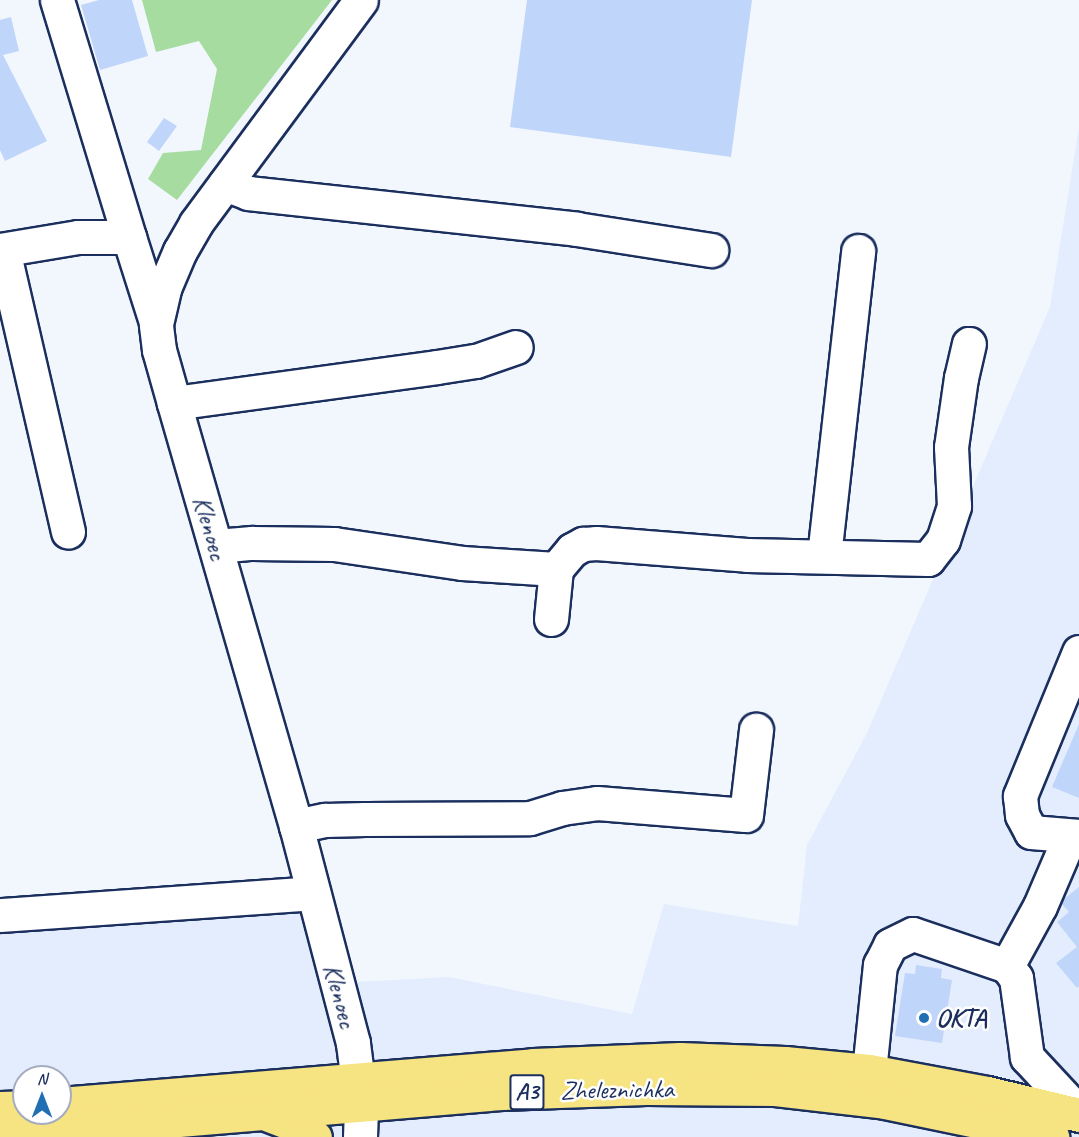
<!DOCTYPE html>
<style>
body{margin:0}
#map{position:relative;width:1079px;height:1137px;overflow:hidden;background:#f2f7fe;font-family:Caveat,sans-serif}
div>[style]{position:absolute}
.built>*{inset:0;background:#e3edfd}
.green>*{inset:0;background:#a6dc9f}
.building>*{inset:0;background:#c0d5fa}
.roads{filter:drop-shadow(2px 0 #1b2f5e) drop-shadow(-2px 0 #1b2f5e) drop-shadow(0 2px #1b2f5e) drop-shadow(0 -2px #1b2f5e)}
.minor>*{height:33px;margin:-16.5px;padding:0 16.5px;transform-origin:16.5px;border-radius:16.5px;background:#fff}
.major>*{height:33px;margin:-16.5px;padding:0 16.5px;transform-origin:16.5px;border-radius:16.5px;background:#f6e381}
.dots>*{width:16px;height:16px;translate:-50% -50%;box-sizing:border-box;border:3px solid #fff;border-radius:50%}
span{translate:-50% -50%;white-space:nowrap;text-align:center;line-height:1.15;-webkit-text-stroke:5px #fff;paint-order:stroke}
.shield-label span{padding:2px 4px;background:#fff;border:2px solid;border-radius:4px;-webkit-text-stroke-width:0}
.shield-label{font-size:24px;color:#1b2f5e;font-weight:700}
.street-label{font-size:26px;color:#1b2f5e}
.poi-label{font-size:26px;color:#1b2f5e;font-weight:700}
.left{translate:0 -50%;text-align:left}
.north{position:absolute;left:12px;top:1065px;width:60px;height:60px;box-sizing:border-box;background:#fff;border:2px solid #a4acbf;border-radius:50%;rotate:0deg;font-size:16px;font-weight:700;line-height:24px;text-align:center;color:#1b2f5e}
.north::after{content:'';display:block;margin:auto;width:21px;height:27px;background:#1f6fb2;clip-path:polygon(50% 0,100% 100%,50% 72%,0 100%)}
</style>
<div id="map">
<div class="built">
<i style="clip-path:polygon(evenodd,1079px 127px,1079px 1137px,0 1137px,0 909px,313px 893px,337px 983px,449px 977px,632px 1014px,664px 904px,798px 926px,807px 845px,867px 733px,1050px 307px,1079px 127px,24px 1077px,60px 1077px,60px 1113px,24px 1113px,24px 1077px)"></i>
</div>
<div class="green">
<i style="clip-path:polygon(142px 0,332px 0,177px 200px,148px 179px,163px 153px,201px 150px,217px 69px,199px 41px,156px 52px)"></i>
</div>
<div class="building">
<i style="clip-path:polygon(99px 0,132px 0,148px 56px,100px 70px,81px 5px)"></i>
<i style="clip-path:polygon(527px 0,752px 0,731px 157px,510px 127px)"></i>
<i style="clip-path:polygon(11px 17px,19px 51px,3px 55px,47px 141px,5px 161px,0 150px,0 20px)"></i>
<i style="clip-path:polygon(164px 118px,177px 126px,159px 151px,147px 142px)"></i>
<i style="clip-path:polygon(1079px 724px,1079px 798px,1052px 787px)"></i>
<i style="clip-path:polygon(1079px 887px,1079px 986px,1077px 988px,1056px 963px,1077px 947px,1057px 922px,1069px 912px,1060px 902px)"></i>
<i style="clip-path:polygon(916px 965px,942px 969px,941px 978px,952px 980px,942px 1043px,895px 1036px,905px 973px,915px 974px)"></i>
</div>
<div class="roads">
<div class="minor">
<i style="left:57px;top:0;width:248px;rotate:73.1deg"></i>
<i style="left:225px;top:184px;width:25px;rotate:21deg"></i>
<i style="left:248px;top:193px;width:331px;rotate:6.2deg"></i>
<i style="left:577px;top:229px;width:136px;rotate:8.9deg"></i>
<i style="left:0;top:250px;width:79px;rotate:-9.5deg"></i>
<i style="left:78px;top:237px;width:51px"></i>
<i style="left:129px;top:237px;width:89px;rotate:72.4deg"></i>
<i style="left:3px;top:250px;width:289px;rotate:77deg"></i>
<i style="left:174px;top:403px;width:265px;rotate:-7.8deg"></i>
<i style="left:437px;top:367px;width:39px;rotate:-9deg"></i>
<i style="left:476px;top:361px;width:42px;rotate:-19.3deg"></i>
<i style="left:216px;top:546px;width:36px;rotate:-5deg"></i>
<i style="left:252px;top:543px;width:82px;rotate:0.7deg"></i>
<i style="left:334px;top:544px;width:129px;rotate:8.4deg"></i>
<i style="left:462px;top:563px;width:94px;rotate:3.7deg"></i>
<i style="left:824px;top:556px;width:307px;rotate:-83.6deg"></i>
<i style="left:551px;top:619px;width:50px;rotate:-84.3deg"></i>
<i style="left:556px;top:569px;width:25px;rotate:-50deg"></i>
<i style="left:572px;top:550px;width:13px;rotate:-29deg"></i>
<i style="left:583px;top:544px;width:13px;rotate:-4deg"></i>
<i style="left:596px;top:543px;width:151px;rotate:4.5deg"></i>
<i style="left:747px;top:555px;width:181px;rotate:1.3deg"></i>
<i style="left:928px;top:559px;width:24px;rotate:-52deg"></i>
<i style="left:943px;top:540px;width:36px;rotate:-72deg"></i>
<i style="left:954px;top:506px;width:59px;rotate:-92.9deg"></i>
<i style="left:951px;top:447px;width:70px;rotate:-81.8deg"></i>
<i style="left:961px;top:378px;width:35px;rotate:-77deg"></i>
<i style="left:1079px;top:652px;width:156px;rotate:112.3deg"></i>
<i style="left:1020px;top:796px;width:19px;rotate:84deg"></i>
<i style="left:1022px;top:815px;width:19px;rotate:62deg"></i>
<i style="left:1031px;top:832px;width:48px;rotate:4.8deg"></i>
<i style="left:296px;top:826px;width:30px;rotate:-12deg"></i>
<i style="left:325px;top:820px;width:40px;rotate:-1.4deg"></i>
<i style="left:365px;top:819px;width:165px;rotate:-0.3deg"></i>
<i style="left:530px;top:818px;width:34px;rotate:-17deg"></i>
<i style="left:562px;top:808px;width:35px;rotate:-8deg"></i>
<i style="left:597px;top:803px;width:149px;rotate:4.6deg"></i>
<i style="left:746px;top:815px;width:86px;rotate:-83.3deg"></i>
<i style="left:0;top:915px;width:314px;rotate:-4deg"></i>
<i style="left:1007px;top:966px;width:68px;rotate:-61.2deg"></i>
<i style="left:1040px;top:906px;width:76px;rotate:-66.8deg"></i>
<i style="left:869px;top:1071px;width:107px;rotate:-84.1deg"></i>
<i style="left:880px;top:965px;width:22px;rotate:-63deg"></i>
<i style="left:890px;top:945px;width:25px;rotate:-26deg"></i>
<i style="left:913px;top:934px;width:99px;rotate:18.8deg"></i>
<i style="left:1007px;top:966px;width:15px;rotate:53deg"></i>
<i style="left:1016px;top:978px;width:80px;rotate:82.1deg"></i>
<i style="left:1027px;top:1057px;width:76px;rotate:47.1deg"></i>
<i style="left:360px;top:1137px;width:32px;rotate:-88deg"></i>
<i style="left:361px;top:1105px;width:63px;rotate:-97.4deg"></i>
<i style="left:353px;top:1043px;width:224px;rotate:-104.7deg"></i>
<i style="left:296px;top:826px;width:440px;rotate:-106.1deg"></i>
<i style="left:174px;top:403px;width:55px;rotate:-105.8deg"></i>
<i style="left:159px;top:350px;width:26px;rotate:-97deg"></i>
<i style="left:156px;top:324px;width:39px;rotate:-77deg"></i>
<i style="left:165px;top:286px;width:38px;rotate:-67deg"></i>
<i style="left:180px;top:251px;width:32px;rotate:-60deg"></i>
<i style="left:196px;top:223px;width:277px;rotate:-53.5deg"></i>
</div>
<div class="major">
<i style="left:60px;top:1104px;width:475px;rotate:-4.7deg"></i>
<i style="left:533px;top:1065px;width:147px;rotate:-2.3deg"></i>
<i style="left:680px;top:1059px;width:105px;rotate:2.2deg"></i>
<i style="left:785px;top:1063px;width:84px;rotate:5.4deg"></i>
<i style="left:869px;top:1071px;width:120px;rotate:10.6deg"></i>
<i style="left:987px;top:1093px;width:95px;rotate:13.4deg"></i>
<i style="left:0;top:1108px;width:24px;rotate:-2deg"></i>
<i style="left:269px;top:1115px;width:33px;rotate:21deg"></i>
<i style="left:300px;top:1127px;width:18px;rotate:34deg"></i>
<i style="left:0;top:1135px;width:503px;rotate:-4.79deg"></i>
<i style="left:501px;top:1093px;width:145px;rotate:-2deg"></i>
<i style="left:646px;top:1088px;width:129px;rotate:0.4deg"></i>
<i style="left:775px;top:1089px;width:111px;rotate:6.7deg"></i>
<i style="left:885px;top:1102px;width:171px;rotate:11.8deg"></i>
</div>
</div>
<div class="dots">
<i style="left:924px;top:1018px;background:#1f6fb2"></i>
</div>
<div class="shield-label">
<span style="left:527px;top:1092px">A3</span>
</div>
<div class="street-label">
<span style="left:210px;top:528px;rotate:74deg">Klenoec</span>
<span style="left:340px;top:996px;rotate:75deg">Klenoec</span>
<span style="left:617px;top:1090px;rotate:-1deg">Zheleznichka</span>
</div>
<div class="poi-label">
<span class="left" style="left:936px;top:1018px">OKTA</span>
</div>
<div class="north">N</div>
</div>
